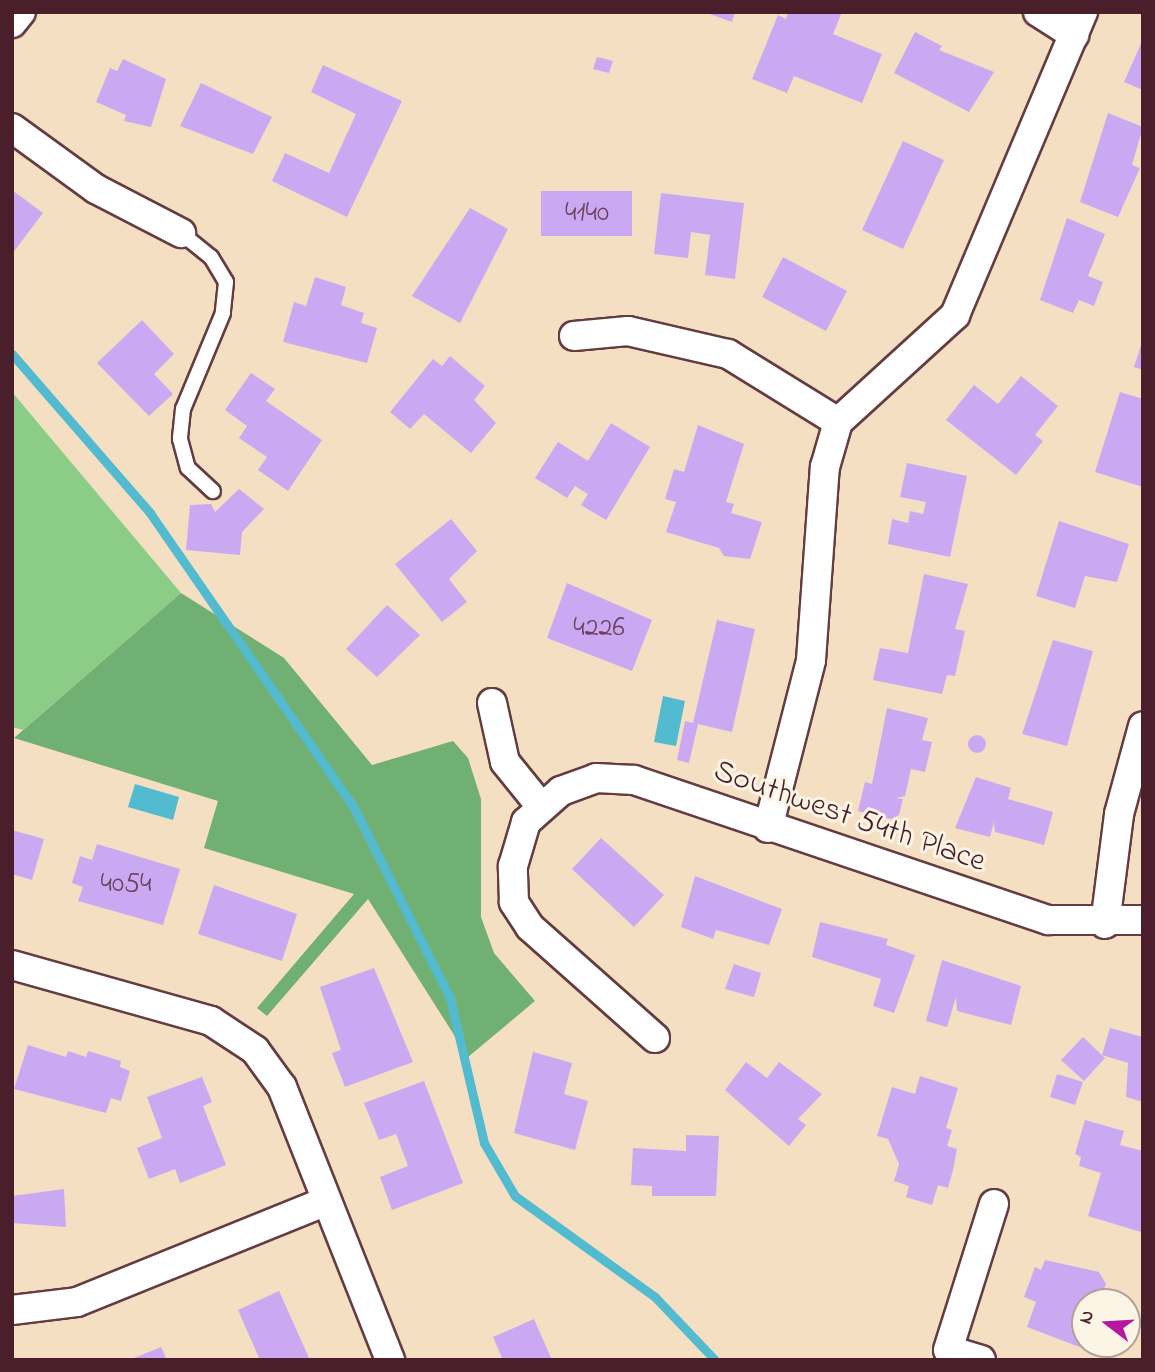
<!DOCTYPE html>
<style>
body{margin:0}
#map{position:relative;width:1155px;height:1372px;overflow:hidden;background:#f5dfc2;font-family:"Indie Flower",sans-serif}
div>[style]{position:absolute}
.green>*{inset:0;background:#8bcd86}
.forest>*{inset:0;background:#70b073}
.water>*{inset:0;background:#52bbcf}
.stream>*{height:9px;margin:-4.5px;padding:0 4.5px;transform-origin:4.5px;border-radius:4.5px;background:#52bbcf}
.building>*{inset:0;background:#cba9f2}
.round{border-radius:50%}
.roads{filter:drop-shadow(2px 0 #643c42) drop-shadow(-2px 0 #643c42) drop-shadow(0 2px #643c42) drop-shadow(0 -2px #643c42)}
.lane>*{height:14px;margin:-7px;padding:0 7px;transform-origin:7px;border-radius:7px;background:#fff}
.street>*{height:28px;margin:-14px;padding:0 14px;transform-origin:14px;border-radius:14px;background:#fff}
span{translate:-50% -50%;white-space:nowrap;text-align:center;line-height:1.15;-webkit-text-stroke:6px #fcf5e5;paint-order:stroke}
.number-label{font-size:28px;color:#6a425d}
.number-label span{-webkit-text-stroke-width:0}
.street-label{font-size:32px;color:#4a1f2b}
.frame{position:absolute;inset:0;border:14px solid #4a1f2b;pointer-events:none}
.north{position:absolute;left:1071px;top:1288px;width:70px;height:70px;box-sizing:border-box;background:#fcf5e5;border:2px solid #b59f9b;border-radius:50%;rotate:287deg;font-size:19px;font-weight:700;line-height:28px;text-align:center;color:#4a1f2b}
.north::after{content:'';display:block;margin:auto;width:24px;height:32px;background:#b5179e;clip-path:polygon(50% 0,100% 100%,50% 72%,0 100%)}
</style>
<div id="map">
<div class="green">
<i style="clip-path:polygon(12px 392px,181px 593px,23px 730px,12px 727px)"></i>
</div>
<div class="forest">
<i style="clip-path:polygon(181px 593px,284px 658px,372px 765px,453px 741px,468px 758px,481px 799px,481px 917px,494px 953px,535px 1001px,468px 1057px,368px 899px,267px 1016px,257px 1008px,354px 894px,204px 848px,218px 801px,14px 738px)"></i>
</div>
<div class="water">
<i style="clip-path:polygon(663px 696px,685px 701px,676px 746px,654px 742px)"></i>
<i style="clip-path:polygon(135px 784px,179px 797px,173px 820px,128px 807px)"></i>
</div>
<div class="stream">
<i style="left:12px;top:354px;width:211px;rotate:49deg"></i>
<i style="left:150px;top:513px;width:356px;rotate:55.3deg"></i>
<i style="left:353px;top:806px;width:215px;rotate:63.2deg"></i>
<i style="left:450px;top:998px;width:149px;rotate:76.8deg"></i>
<i style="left:484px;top:1143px;width:61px;rotate:59.7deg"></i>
<i style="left:515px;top:1196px;width:173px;rotate:35.8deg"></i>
<i style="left:655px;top:1297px;width:87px;rotate:46.4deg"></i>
</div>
<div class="building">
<i style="clip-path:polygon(704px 12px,735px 12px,732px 22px)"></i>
<i style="clip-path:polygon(788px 12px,842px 12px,833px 34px,882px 54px,862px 103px,794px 76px,787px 93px,752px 79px,778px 15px,786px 19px)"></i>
<i style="clip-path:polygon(915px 32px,942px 46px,939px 50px,994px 72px,969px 112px,894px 73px)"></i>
<i style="clip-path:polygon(1143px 39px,1143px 90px,1124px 82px)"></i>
<i style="clip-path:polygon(597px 57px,613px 61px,609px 73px,593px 69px)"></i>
<i style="clip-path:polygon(123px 59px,166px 79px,151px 127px,124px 121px,126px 115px,96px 102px,110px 68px,117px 71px)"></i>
<i style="clip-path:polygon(323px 65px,402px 101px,347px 217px,272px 181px,285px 153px,329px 173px,356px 114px,311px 92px)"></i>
<i style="clip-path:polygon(201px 83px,272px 117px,253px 154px,180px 126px)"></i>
<i style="clip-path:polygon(1108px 113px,1143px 127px,1132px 165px,1140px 168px,1118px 217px,1080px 202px)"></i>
<i style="clip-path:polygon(903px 141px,944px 160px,903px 249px,862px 230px)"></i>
<i style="clip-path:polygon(12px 190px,43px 213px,12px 254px)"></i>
<i style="clip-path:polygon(541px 191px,632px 191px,632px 236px,541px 236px)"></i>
<i style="clip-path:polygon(661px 193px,744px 203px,735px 279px,705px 275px,710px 235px,691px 232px,688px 258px,654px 254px)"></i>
<i style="clip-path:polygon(470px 208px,508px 229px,460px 323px,412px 296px)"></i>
<i style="clip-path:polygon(1067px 218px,1105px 234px,1088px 276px,1103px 282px,1094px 306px,1079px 300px,1073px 313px,1040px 300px)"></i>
<i style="clip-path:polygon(783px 257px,847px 291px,826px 331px,762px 297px)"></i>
<i style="clip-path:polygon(315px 277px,346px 287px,341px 305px,364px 313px,361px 323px,377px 328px,367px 363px,283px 342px,294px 302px,306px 306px)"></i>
<i style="clip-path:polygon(142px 320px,174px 354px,154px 374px,173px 394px,149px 416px,97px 363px)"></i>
<i style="clip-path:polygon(1142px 342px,1143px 343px,1143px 370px,1134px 367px)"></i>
<i style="clip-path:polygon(450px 356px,485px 386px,474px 400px,496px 423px,471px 453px,424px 414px,410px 429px,390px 412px,433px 359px,442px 366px)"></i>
<i style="clip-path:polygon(251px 373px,275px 389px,266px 401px,322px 440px,288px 491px,258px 470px,267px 457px,239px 438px,247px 426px,225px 410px)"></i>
<i style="clip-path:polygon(1021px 376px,1058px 406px,1035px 435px,1043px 441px,1016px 475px,946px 420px,974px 385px,998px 404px)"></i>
<i style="clip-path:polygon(1120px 392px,1143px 399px,1143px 487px,1095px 472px)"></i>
<i style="clip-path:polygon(611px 423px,650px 447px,606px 520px,581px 505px,588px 494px,575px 486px,567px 498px,535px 478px,558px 442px,588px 461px)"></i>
<i style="clip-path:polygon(698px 425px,744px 444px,726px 502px,734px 504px,731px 513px,762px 522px,750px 559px,724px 556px,719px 548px,666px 532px,676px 502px,665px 499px,674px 469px,684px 472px)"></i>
<i style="clip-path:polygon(907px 463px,967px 476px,950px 557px,888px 544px,892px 519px,908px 523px,910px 511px,923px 514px,926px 502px,900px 497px)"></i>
<i style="clip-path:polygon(239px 489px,264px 509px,242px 532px,240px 555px,186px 550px,190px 505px,211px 504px,215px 512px)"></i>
<i style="clip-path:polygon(451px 519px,477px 551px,449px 579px,467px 602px,442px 622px,395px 564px)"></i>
<i style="clip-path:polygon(1059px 521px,1129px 544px,1117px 582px,1085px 576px,1075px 608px,1036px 596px)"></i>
<i style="clip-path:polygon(924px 574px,968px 584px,955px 629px,965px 631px,955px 676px,947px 675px,942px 694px,873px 680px,880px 648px,908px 653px)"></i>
<i style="clip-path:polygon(567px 583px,652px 620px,632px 671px,547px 638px)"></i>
<i style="clip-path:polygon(387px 605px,420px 635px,377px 677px,346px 649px)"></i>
<i style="clip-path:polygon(717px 620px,755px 629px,732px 732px,698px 724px,689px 763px,677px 760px,685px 721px,693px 723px)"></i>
<i style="clip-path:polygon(1053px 640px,1093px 651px,1067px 746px,1022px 734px)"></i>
<i style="clip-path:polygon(887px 708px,928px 718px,922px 740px,932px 742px,925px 772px,911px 769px,905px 796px,896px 798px,903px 799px,899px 815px,891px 819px,858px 811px,865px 782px,872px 784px)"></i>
<i class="round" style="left:968px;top:735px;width:18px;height:18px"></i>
<i style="clip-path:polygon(976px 777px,1011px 788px,1008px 799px,1053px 812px,1044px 845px,995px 832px,994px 822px,990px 837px,955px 828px)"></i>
<i style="clip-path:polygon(12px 830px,44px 839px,32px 880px,12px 874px)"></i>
<i style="clip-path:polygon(601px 838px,664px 895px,634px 927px,572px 869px)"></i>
<i style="clip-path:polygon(97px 844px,180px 869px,163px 925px,78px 901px,83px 887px,72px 883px,80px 856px,92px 860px)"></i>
<i style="clip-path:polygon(695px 876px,782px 909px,769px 945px,716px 930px,713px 939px,681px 927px)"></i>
<i style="clip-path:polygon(214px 885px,297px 914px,282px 961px,198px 934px)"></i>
<i style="clip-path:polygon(820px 922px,888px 939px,886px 945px,915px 955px,894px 1013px,873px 1006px,881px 979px,812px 957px)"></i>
<i style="clip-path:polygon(942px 960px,1021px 986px,1011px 1025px,957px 1011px,956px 997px,947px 1027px,926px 1021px)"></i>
<i style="clip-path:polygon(734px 964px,761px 973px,754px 997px,725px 989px)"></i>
<i style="clip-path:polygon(374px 968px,413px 1062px,345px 1087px,332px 1053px,341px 1050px,320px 987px)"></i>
<i style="clip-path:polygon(1110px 1028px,1143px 1037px,1143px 1102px,1126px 1097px,1128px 1063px,1102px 1055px)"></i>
<i style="clip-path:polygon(1083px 1037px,1105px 1058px,1084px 1081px,1061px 1060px)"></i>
<i style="clip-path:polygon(28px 1045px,66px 1057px,68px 1051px,86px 1057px,88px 1051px,121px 1061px,120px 1067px,130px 1071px,121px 1101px,111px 1098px,106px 1113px,14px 1089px)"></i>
<i style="clip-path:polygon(533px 1052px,572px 1063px,564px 1094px,588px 1101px,575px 1150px,514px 1133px)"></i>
<i style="clip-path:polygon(746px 1062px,767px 1078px,779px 1062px,822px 1094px,798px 1119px,806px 1125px,789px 1146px,725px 1090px)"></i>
<i style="clip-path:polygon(1057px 1074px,1083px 1082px,1075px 1105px,1050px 1097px)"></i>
<i style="clip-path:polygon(920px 1076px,958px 1088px,946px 1128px,952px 1130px,947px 1146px,957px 1149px,953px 1170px,948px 1188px,938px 1185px,932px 1205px,906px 1197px,909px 1186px,894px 1181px,899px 1164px,888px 1139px,877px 1136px,892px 1087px,915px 1094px)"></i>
<i style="clip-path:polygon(202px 1077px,212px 1102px,203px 1106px,226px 1165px,180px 1183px,175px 1169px,149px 1179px,137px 1148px,162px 1138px,147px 1097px)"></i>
<i style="clip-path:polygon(424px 1081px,463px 1183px,392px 1210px,380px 1177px,408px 1166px,396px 1134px,379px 1140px,364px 1103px)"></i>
<i style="clip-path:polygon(1085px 1120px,1124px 1131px,1120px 1145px,1143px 1151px,1141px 1232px,1088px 1216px,1101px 1173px,1079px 1166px,1081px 1157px,1075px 1154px)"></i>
<i style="clip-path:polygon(686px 1135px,719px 1136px,716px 1196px,652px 1196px,652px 1186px,631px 1185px,633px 1148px,686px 1151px)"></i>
<i style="clip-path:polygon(64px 1189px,66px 1227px,12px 1223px,12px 1196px)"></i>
<i style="clip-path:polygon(1045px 1260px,1099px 1272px,1106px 1284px,1099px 1302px,1085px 1302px,1085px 1344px,1101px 1344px,1098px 1354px,1027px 1327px,1036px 1302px,1024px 1297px,1035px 1267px,1041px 1270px)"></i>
<i style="clip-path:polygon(279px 1291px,310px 1360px,260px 1360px,238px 1310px)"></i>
<i style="clip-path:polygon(534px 1319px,552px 1360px,503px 1360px,493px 1337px)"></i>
<i style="clip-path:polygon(161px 1347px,167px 1360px,129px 1360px)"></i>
</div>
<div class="roads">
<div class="lane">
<i style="left:181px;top:233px;width:38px;rotate:39deg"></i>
<i style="left:211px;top:257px;width:29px;rotate:59deg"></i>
<i style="left:226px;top:282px;width:31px;rotate:96deg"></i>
<i style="left:223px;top:313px;width:104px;rotate:112.6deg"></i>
<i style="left:183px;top:409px;width:30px;rotate:96deg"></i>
<i style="left:180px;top:439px;width:30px;rotate:75deg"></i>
<i style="left:188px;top:468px;width:34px;rotate:43deg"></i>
</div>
<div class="street">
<i style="left:1038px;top:12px;width:43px;rotate:32.6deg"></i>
<i style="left:12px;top:23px;width:14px;rotate:-51deg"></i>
<i style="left:12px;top:128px;width:104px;rotate:36deg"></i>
<i style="left:96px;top:189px;width:96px;rotate:27.4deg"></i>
<i style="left:574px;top:336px;width:54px;rotate:-5.3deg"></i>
<i style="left:628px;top:331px;width:103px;rotate:13deg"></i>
<i style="left:728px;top:354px;width:129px;rotate:31.7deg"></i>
<i style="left:492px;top:703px;width:60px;rotate:77.6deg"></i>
<i style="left:505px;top:762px;width:54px;rotate:51deg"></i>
<i style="left:768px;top:828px;width:173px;rotate:-75.6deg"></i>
<i style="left:811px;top:660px;width:194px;rotate:-85.9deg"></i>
<i style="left:825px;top:467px;width:47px;rotate:-73.9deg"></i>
<i style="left:838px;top:422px;width:159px;rotate:-42.4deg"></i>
<i style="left:955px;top:315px;width:329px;rotate:-67.1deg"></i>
<i style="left:1105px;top:924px;width:111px;rotate:-82.7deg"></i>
<i style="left:1119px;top:814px;width:91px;rotate:-74.7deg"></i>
<i style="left:12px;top:965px;width:207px;rotate:15.7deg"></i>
<i style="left:211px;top:1021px;width:53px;rotate:33.4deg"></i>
<i style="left:255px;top:1050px;width:46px;rotate:53.9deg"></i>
<i style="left:282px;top:1087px;width:294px;rotate:68.4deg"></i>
<i style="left:655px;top:1038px;width:167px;rotate:-138.4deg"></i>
<i style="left:530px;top:927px;width:30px;rotate:-123deg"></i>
<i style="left:514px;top:902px;width:36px;rotate:-92deg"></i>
<i style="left:513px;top:866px;width:46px;rotate:-73.5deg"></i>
<i style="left:526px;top:822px;width:47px;rotate:-41.5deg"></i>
<i style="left:561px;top:791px;width:37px;rotate:-20deg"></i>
<i style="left:596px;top:778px;width:38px;rotate:3deg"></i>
<i style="left:634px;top:780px;width:437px;rotate:18.7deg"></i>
<i style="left:1048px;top:920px;width:95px"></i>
<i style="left:12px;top:1310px;width:65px;rotate:-7deg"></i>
<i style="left:77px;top:1302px;width:266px;rotate:-22deg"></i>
<i style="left:981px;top:1360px;width:34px;rotate:-163deg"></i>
<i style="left:948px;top:1350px;width:153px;rotate:-72.5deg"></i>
</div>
</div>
<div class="number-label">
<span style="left:587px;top:214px">4140</span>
<span style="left:599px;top:629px">4226</span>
<span style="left:126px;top:885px">4054</span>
</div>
<div class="street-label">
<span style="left:849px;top:818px;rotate:19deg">Southwest 54th Place</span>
</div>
<div class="frame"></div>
<div class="north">N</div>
</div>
